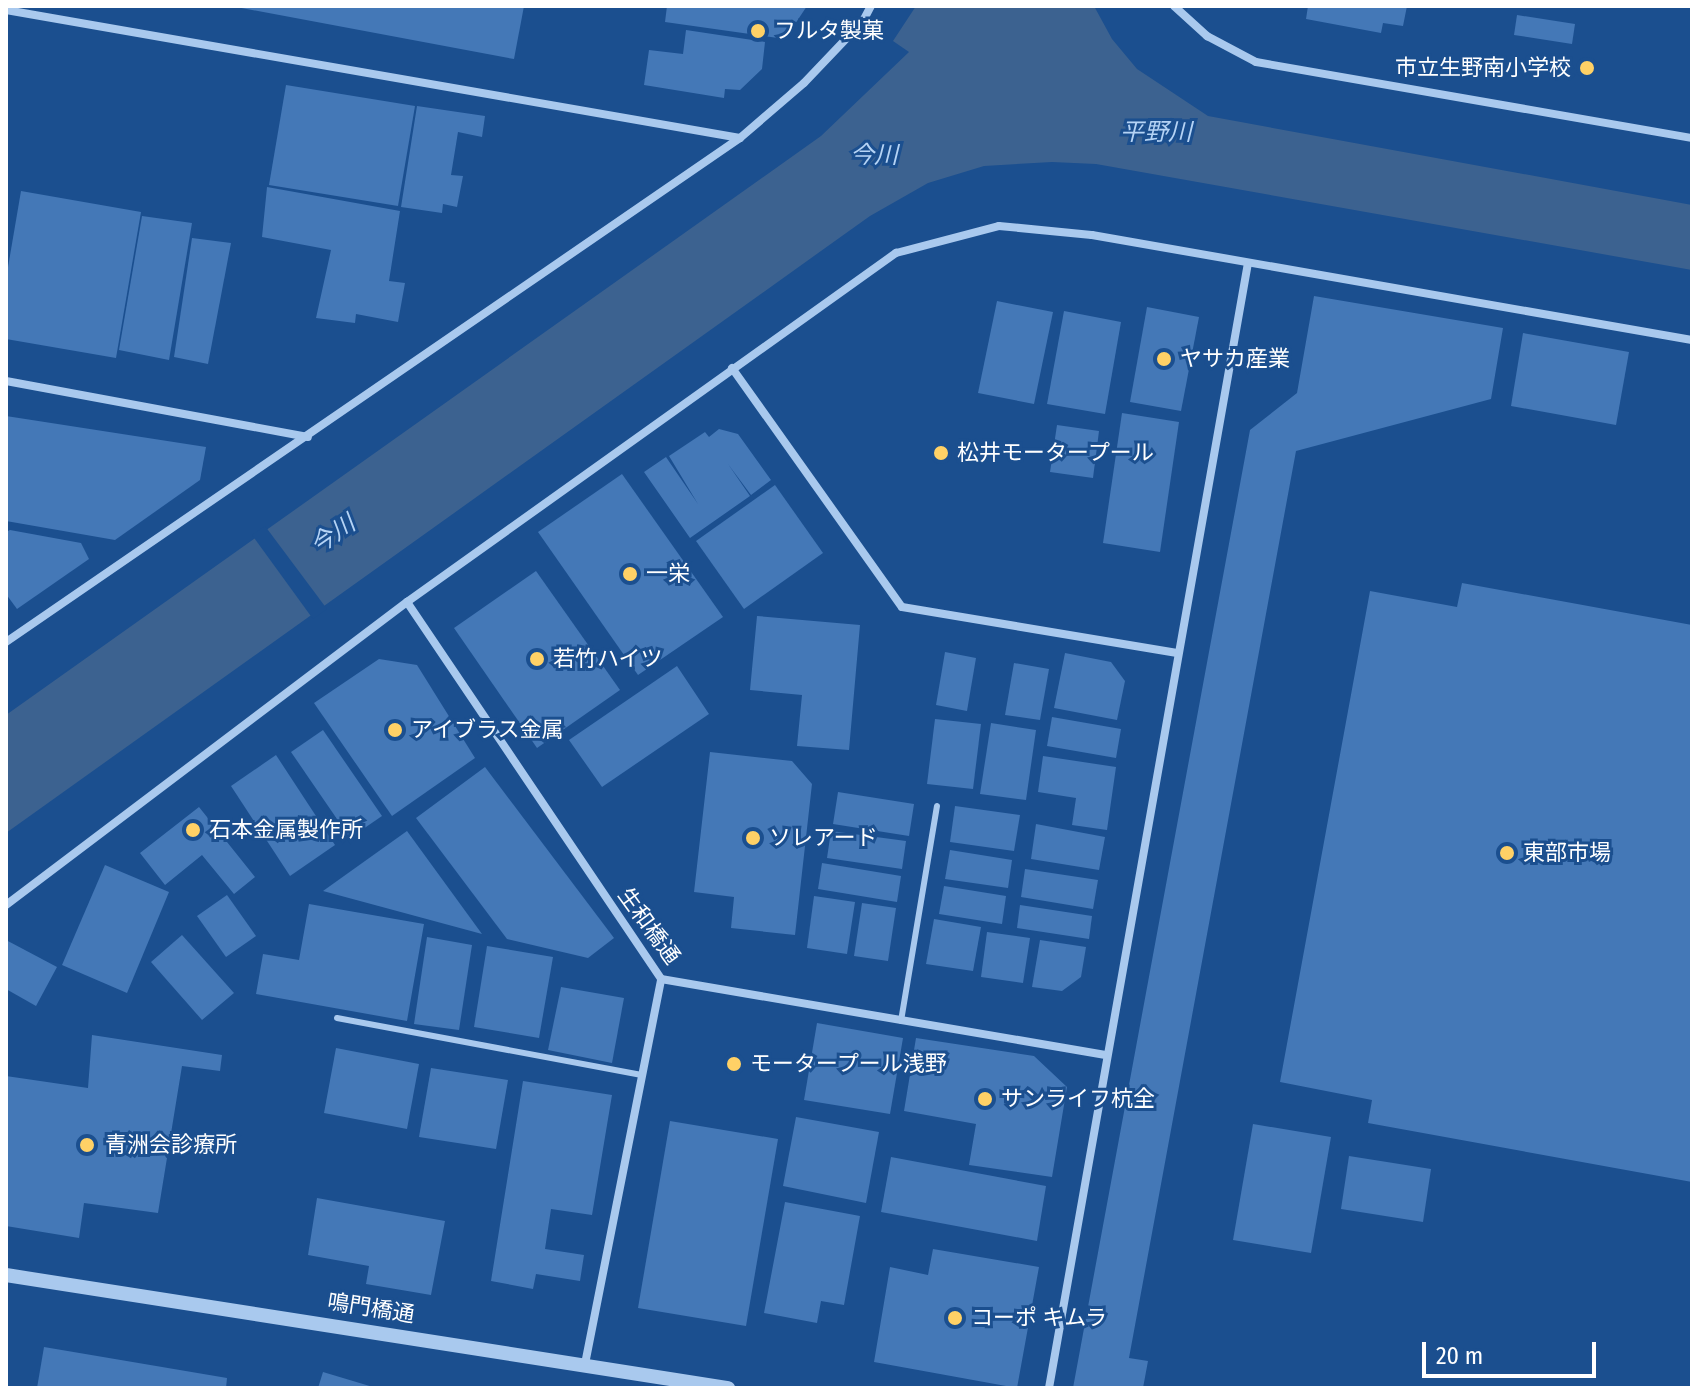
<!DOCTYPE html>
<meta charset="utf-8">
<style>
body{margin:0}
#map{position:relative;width:1698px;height:1394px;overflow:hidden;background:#1b4f8f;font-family:"Fira Sans Condensed","Noto Sans JP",sans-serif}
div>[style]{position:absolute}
.water>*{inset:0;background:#3c6290}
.pier>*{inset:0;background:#1b4f8f}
.building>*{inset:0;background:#4478b7}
.service>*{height:6px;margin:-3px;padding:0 3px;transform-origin:3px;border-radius:3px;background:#a9c9ee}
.minor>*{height:8px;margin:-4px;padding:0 4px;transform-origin:4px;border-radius:4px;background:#a9c9ee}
.tertiary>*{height:14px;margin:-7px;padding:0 7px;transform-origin:7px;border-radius:7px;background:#a9c9ee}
.dots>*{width:22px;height:22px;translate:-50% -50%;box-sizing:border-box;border:4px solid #1b4f8f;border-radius:50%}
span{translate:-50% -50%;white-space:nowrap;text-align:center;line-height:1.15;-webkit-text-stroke:6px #1b4f8f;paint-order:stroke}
.poi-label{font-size:22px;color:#fff}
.left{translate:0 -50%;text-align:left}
.right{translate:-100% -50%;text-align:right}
.street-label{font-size:22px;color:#fff}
.water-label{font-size:24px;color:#b5d3f5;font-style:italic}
.frame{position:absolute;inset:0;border:8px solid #fff;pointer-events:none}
.scale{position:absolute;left:1422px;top:1342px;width:174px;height:36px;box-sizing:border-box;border:4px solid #fff;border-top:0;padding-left:10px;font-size:24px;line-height:28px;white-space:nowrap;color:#fff;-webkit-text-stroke:6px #1b4f8f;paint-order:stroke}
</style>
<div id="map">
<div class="water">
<i style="clip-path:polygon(916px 6px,1094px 6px,1112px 39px,1137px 69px,1208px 116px,1692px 205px,1692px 270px,1096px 164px,1052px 162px,984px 166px,928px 183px,870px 216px,6px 833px,6px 715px,821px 136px,909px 52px,893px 41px)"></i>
</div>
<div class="pier">
<i style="clip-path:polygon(265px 526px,327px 609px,313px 619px,252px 535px)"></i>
</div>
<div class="building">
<i style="clip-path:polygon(231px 6px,524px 6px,514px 59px)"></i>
<i style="clip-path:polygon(667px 6px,807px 6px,785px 39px,665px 22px)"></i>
<i style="clip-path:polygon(1308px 6px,1407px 6px,1403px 26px,1383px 23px,1381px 33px,1306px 19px)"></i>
<i style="clip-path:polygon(1517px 15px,1575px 24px,1572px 44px,1514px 35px)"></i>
<i style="clip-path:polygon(686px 30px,765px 42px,762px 69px,740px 90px,725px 89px,724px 98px,644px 85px,649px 50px,683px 54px)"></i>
<i style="clip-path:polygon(286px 85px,415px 106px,398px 206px,269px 185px)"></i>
<i style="clip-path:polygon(417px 106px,485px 116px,482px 137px,458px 132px,451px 175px,463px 176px,457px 207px,443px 204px,442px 213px,401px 207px)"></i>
<i style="clip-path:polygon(267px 187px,400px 211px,389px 281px,405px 283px,398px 322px,356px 314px,355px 323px,316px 318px,331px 250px,262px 237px)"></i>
<i style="clip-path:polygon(21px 191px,141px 212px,116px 358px,6px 339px,6px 279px)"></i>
<i style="clip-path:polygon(142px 216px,192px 223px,169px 360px,119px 350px)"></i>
<i style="clip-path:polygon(192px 238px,231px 243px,208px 364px,174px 357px)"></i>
<i style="clip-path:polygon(1314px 296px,1503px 328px,1491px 399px,1296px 451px,1129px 1358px,1148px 1361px,1143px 1388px,1073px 1388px,1250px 430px,1297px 393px)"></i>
<i style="clip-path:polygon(997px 301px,1053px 312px,1034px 404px,978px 393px)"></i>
<i style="clip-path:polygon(1147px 307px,1199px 317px,1181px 411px,1130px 402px)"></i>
<i style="clip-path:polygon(1064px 311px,1121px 322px,1105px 414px,1047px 404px)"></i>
<i style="clip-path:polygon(1523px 333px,1629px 352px,1616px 425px,1511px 406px)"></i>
<i style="clip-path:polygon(1122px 413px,1179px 422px,1160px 552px,1103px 543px)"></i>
<i style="clip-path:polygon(6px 416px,206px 447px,200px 480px,115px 540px,6px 521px)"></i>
<i style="clip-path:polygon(1057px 425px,1099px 431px,1093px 478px,1050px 472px)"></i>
<i style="clip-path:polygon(719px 429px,738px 434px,771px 480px,751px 495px,728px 464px,750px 496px,690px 538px,644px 472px,666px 457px,698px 504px,669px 456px,705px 432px,709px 437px)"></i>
<i style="clip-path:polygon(622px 474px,723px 617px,638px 675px,538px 532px)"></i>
<i style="clip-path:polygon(775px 485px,823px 553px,744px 609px,696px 541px)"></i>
<i style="clip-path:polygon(10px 530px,81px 543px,89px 559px,17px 609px,6px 594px,6px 532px)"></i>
<i style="clip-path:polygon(536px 571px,620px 690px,537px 748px,454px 628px)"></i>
<i style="clip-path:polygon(1462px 583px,1692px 625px,1692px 1182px,1368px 1123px,1372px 1100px,1280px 1082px,1370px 591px,1457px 607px)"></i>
<i style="clip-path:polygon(757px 616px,860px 625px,849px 750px,797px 746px,802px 695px,750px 690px)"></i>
<i style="clip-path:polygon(945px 652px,976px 658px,967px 711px,936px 705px)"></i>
<i style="clip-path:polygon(1065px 653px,1111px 662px,1125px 681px,1117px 720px,1054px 708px)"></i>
<i style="clip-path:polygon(379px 659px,417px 665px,475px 758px,392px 816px,314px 703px)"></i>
<i style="clip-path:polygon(1014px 663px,1049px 669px,1040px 720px,1005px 715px)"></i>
<i style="clip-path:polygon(677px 666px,709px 714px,602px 787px,569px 740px)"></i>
<i style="clip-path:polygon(1052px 717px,1121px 729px,1116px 758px,1047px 746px)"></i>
<i style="clip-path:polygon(935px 719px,981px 724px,973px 789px,927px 784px)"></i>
<i style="clip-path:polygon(991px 723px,1036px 730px,1026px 800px,980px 794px)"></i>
<i style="clip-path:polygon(323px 730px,382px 816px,350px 838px,291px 752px)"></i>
<i style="clip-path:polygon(710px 752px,792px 761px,812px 784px,795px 935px,731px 928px,734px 897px,694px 892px)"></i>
<i style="clip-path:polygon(276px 755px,335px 845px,290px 876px,231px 786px)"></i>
<i style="clip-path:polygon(1043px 756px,1116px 767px,1107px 830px,1072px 825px,1076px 798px,1038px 792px)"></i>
<i style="clip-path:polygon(485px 767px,614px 938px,588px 958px,507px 939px,416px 818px)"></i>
<i style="clip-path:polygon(838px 792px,914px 804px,909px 836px,833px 824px)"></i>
<i style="clip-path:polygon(955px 806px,1020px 815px,1014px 851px,950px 842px)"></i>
<i style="clip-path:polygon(199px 807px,255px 877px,234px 894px,202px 855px,165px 885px,140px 853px)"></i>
<i style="clip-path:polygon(1036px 824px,1105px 837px,1099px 870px,1031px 859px)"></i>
<i style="clip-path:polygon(407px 831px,482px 934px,323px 891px)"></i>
<i style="clip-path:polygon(831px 831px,906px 841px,902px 869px,827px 858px)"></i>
<i style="clip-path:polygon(950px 850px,1012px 860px,1008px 888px,945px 879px)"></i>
<i style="clip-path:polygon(822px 863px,901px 876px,897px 902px,818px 889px)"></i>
<i style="clip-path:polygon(105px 865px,169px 892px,127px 993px,62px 965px)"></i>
<i style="clip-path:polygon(1025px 869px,1098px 880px,1093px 909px,1021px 897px)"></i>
<i style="clip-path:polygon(944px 886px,1006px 896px,1002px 924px,939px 914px)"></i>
<i style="clip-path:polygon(227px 895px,256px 936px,226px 957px,197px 916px)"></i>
<i style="clip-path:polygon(814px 896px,855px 902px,847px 954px,807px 948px)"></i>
<i style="clip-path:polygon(862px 903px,896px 908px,888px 961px,854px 956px)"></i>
<i style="clip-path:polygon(309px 904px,424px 924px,407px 1021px,256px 994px,263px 954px,299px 960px)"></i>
<i style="clip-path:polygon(1020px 905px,1092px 916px,1089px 939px,1017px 928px)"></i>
<i style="clip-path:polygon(934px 919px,981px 927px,973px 971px,926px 964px)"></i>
<i style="clip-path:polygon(987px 932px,1030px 938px,1023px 983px,981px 977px)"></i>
<i style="clip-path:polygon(182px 935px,234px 993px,202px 1020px,151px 962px)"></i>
<i style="clip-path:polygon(427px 937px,472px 945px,459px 1030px,414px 1024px)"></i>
<i style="clip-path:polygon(6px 940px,57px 967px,36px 1006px,6px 989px)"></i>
<i style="clip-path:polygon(1040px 940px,1086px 947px,1081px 977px,1062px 991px,1032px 987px)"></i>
<i style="clip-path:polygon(487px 946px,553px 957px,539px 1038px,474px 1027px)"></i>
<i style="clip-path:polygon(561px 987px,624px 998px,612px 1063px,548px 1050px)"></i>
<i style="clip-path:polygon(817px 1023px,903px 1038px,890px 1114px,804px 1100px)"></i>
<i style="clip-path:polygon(92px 1035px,222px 1055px,220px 1071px,182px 1066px,158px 1213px,84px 1203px,79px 1238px,6px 1226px,6px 1076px,88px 1088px)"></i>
<i style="clip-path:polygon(916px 1038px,1034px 1056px,1067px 1087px,1052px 1177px,969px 1165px,976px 1124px,904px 1111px)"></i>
<i style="clip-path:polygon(336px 1048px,419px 1064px,407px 1129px,324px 1113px)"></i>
<i style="clip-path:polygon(431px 1068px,508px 1080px,496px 1149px,419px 1137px)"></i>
<i style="clip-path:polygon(523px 1081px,612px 1095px,592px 1215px,551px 1209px,545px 1249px,584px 1255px,580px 1281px,536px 1274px,533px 1289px,491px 1281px)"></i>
<i style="clip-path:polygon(796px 1117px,879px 1132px,866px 1203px,783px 1186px)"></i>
<i style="clip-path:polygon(670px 1121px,778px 1139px,746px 1326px,638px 1308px)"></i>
<i style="clip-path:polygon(1253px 1124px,1331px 1137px,1311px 1253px,1233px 1240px)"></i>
<i style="clip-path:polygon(1349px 1156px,1431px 1169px,1423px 1222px,1341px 1209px)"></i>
<i style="clip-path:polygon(891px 1157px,1046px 1186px,1037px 1241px,881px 1212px)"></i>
<i style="clip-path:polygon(317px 1198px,445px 1221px,431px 1295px,366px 1284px,369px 1266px,308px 1255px)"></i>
<i style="clip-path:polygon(785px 1202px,860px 1216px,844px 1305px,821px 1301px,817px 1323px,764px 1313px)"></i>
<i style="clip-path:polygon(933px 1249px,1039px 1267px,1017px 1388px,874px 1362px,890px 1267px,928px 1275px)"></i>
<i style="clip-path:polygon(44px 1347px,227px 1378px,226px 1388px,37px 1388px)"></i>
<i style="clip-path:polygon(323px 1372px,373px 1387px,373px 1388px,318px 1388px)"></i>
</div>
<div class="service">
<i style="left:337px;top:1018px;width:310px;rotate:10.6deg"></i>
<i style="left:901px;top:1021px;width:218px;rotate:-80.5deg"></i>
</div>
<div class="minor">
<i style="left:1174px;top:6px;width:45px;rotate:42.3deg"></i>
<i style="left:1207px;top:36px;width:55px;rotate:28deg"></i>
<i style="left:1256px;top:62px;width:443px;rotate:9.9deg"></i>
<i style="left:6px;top:10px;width:745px;rotate:9.89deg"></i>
<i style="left:732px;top:368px;width:293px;rotate:54.6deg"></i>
<i style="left:902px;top:607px;width:279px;rotate:9.5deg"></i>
<i style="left:6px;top:381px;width:307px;rotate:10.5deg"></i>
<i style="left:407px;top:602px;width:455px;rotate:56deg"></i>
<i style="left:661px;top:979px;width:451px;rotate:9.7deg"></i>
<i style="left:6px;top:642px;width:890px;rotate:-34.48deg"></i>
<i style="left:740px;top:138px;width:84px;rotate:-40.7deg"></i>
<i style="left:804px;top:83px;width:86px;rotate:-46.4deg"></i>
<i style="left:863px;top:21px;width:17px;rotate:-62deg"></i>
<i style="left:6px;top:905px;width:503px;rotate:-37.08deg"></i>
<i style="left:407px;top:602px;width:601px;rotate:-35.52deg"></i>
<i style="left:896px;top:253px;width:106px;rotate:-14.7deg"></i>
<i style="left:999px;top:226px;width:93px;rotate:5.5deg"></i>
<i style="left:1092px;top:235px;width:609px;rotate:9.93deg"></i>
<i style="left:585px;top:1364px;width:392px;rotate:-78.8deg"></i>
<i style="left:1049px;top:1388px;width:1142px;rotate:-79.97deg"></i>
</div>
<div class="tertiary">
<i style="left:6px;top:1275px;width:731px;rotate:8.9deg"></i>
</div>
<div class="dots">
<i style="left:758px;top:31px;background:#ffd166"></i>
<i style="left:1587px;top:68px;background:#ffd166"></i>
<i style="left:1164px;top:359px;background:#ffd166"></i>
<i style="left:941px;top:453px;background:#ffd166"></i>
<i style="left:630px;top:574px;background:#ffd166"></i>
<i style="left:537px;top:659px;background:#ffd166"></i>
<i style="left:395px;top:730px;background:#ffd166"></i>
<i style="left:193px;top:830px;background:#ffd166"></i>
<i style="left:753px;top:838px;background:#ffd166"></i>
<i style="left:1507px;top:853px;background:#ffd166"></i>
<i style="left:734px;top:1064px;background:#ffd166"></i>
<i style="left:985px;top:1099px;background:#ffd166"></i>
<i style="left:87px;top:1145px;background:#ffd166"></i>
<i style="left:955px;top:1318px;background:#ffd166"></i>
</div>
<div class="poi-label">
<span class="left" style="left:774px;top:31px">フルタ製菓</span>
<span class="right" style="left:1571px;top:68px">市立生野南小学校</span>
<span class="left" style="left:1180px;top:359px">ヤサカ産業</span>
<span class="left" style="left:957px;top:453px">松井モータープール</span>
<span class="left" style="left:646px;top:574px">一栄</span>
<span class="left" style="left:553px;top:659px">若竹ハイツ</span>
<span class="left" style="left:411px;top:730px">アイブラス金属</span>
<span class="left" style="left:209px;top:830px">石本金属製作所</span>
<span class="left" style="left:769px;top:838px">ソレアード</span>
<span class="left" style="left:1523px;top:853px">東部市場</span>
<span class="left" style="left:750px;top:1064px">モータープール浅野</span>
<span class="left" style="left:1001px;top:1099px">サンライフ杭全</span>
<span class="left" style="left:105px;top:1145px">青洲会診療所</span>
<span class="left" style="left:971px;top:1318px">コーポ キムラ</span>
</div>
<div class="street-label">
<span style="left:649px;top:926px;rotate:54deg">生和橋通</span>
<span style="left:371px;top:1308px;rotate:9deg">鳴門橋通</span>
</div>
<div class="water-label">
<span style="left:1156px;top:133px">平野川</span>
<span style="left:874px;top:156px">今川</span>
<span style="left:333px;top:535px;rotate:-35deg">今川</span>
</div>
<div class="frame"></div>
<div class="scale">20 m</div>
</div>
